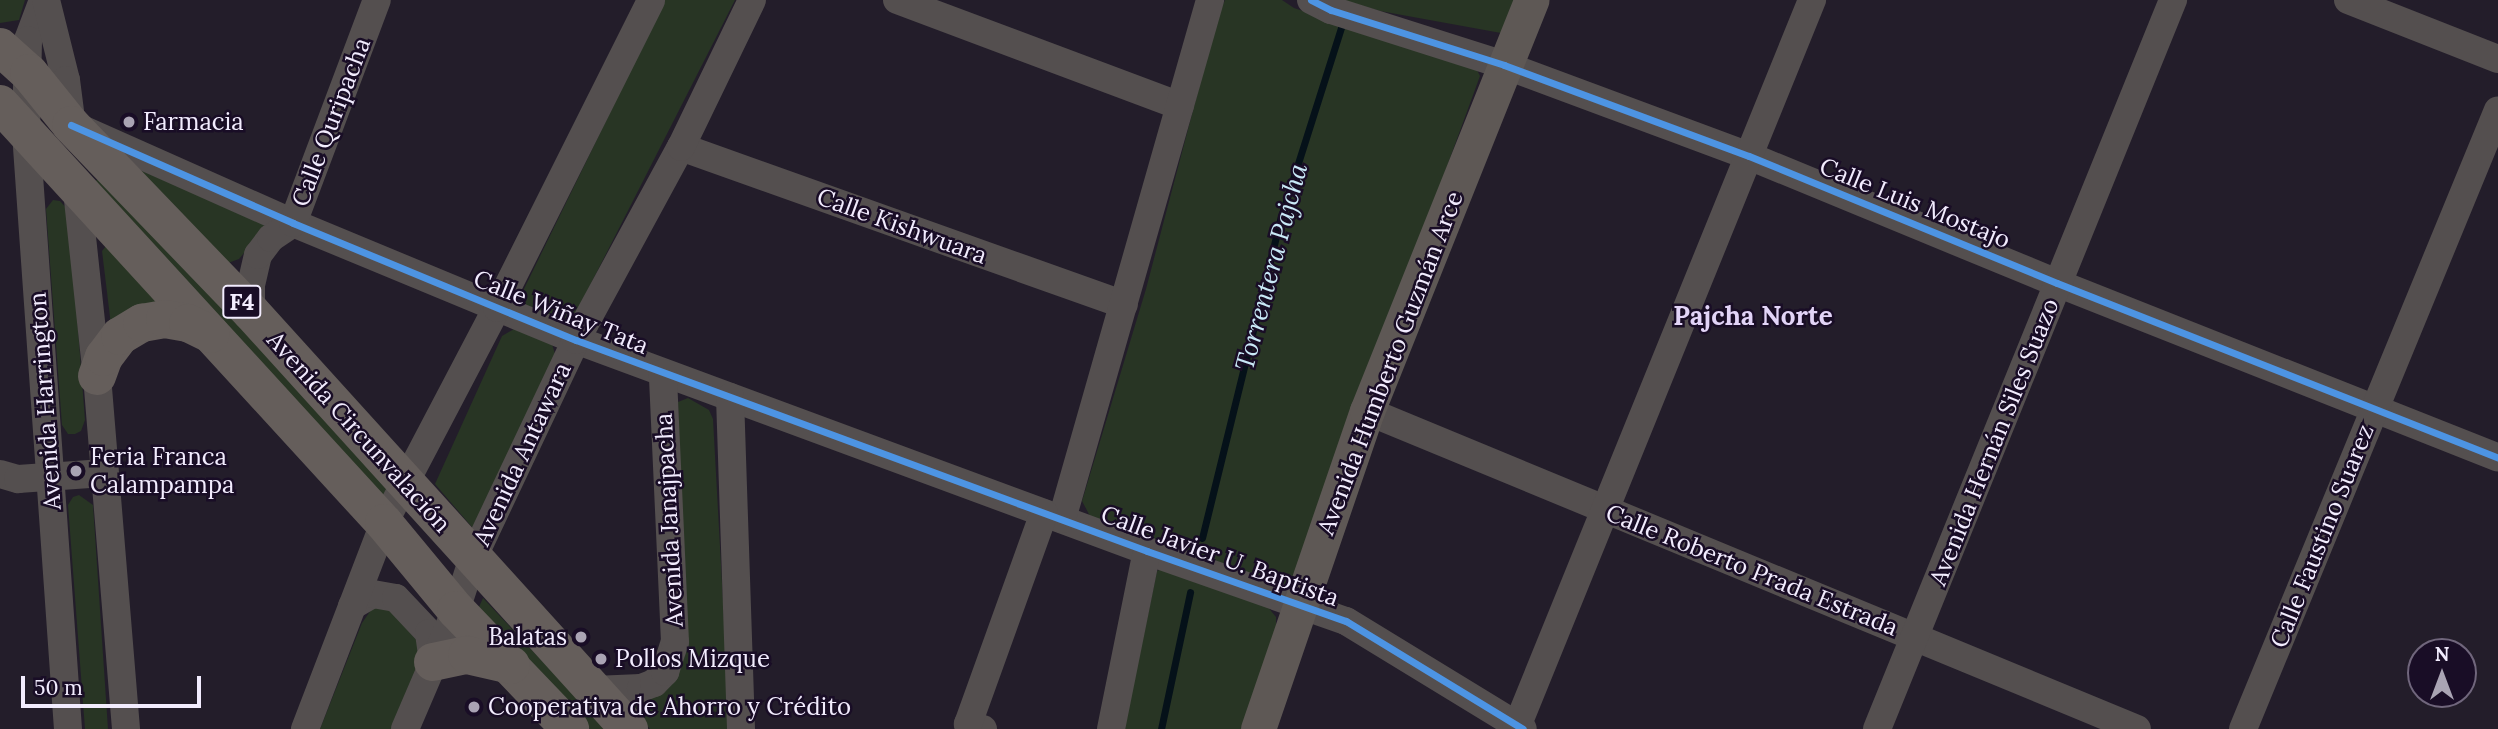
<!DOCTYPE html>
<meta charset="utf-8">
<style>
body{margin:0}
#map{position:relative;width:2498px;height:729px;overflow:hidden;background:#231d2a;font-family:Lora,serif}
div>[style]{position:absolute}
.green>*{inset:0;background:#283524}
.stream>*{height:7px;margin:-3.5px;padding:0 3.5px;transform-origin:3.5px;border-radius:3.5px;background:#051119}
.minor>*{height:28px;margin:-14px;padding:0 14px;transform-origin:14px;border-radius:14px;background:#544f4f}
.major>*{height:35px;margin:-17.5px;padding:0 17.5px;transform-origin:17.5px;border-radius:17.5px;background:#5e5855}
.highway>*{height:38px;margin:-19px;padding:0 19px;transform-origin:19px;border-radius:19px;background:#655e5b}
.cycleway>*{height:7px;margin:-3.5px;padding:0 3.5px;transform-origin:3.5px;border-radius:3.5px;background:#4d94e3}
.dots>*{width:19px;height:19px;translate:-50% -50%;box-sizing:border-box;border:4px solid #190d26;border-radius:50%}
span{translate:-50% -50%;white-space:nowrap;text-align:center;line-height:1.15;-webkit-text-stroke:5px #190d26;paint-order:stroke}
.shield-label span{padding:2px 5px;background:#190d26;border:2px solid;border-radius:5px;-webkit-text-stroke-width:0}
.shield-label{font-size:23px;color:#f2ecfe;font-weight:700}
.poi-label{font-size:24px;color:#f2ecfe}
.left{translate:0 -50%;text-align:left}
.right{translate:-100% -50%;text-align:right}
.street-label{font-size:24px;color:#f2ecfe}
.water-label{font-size:26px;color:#c9e9f7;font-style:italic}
.neighbourhood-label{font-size:26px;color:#e2d4f7;font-weight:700}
.north{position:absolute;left:2407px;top:638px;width:70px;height:70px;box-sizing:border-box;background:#190d26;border:2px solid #70667c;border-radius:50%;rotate:0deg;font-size:19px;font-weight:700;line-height:28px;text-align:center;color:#f2ecfe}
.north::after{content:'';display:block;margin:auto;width:24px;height:32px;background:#aaa4b4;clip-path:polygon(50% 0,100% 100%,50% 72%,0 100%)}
.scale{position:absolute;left:21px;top:676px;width:180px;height:32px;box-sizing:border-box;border:4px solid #f2ecfe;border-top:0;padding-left:9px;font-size:21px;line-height:24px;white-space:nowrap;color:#f2ecfe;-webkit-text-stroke:5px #190d26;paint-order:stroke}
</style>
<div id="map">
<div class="green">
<i style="clip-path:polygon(0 0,25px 0,19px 20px,0 23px)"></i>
<i style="clip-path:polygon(665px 0,735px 0,577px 311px,569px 321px,563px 322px,521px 303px,522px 293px)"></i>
<i style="clip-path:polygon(1225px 0,1282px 0,1294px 8px,1476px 68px,1480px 76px,1300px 569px,1295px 579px,1286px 586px,1091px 518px,1082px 501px,1146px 289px,1217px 19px)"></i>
<i style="clip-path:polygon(1342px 0,1516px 0,1501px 33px,1380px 11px)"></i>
<i style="clip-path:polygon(136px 168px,264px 224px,264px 229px,239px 259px,228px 263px)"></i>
<i style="clip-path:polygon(102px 176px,389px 488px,382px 502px,93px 183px)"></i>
<i style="clip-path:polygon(53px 200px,60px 201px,69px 211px,85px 420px,81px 431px,75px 434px,68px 434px,62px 425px,46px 209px)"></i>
<i style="clip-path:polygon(106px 246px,159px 303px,111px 325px,102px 251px)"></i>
<i style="clip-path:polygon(514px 329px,552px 344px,555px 354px,477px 533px,435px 484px,502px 336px)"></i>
<i style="clip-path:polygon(688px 398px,709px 410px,713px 419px,730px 729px,650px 729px,630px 706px,632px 701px,682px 663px,685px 656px,678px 402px)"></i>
<i style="clip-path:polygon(79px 495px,93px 505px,108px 729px,85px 729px,68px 505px,73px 497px)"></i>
<i style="clip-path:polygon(1163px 568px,1267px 606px,1276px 617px,1276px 626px,1241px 729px,1124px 729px,1157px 571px)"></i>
<i style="clip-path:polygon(483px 598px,606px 729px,590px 729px,479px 607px)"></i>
<i style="clip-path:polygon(373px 607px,392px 611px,424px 649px,397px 729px,320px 729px,362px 623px)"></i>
</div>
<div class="stream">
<i style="left:1202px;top:538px;width:327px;rotate:-76.2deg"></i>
<i style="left:1280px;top:220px;width:209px;rotate:-72.4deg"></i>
<i style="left:1161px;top:729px;width:140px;rotate:-78deg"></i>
</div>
<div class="minor">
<i style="left:43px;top:0;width:43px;rotate:110.6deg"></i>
<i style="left:28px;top:40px;width:93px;rotate:91.2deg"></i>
<i style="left:26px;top:133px;width:597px;rotate:85.97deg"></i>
<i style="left:46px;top:0;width:82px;rotate:76deg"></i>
<i style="left:66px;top:80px;width:47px;rotate:82.7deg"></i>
<i style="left:897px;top:0;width:302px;rotate:20.5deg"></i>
<i style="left:1311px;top:0;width:22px;rotate:27deg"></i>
<i style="left:1331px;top:10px;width:182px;rotate:17.6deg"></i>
<i style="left:1504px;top:65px;width:261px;rotate:20.4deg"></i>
<i style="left:1749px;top:156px;width:333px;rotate:22.4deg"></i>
<i style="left:2057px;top:283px;width:474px;rotate:21.6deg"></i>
<i style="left:2348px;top:0;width:161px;rotate:21.5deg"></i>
<i style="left:84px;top:130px;width:229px;rotate:24deg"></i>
<i style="left:293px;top:223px;width:306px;rotate:22.5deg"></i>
<i style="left:576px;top:340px;width:609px;rotate:20.28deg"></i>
<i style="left:1147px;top:551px;width:211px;rotate:19.4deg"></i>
<i style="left:1346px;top:621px;width:207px;rotate:31.4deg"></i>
<i style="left:681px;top:147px;width:470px;rotate:19.6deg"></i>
<i style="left:76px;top:181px;width:196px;rotate:83.9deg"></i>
<i style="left:97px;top:376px;width:354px;rotate:85.3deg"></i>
<i style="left:251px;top:312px;width:27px;rotate:-90deg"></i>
<i style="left:251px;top:285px;width:31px;rotate:-77deg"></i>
<i style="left:258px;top:255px;width:21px;rotate:-53deg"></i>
<i style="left:271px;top:238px;width:27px;rotate:-34deg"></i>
<i style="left:293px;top:223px;width:238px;rotate:-69.4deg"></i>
<i style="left:730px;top:397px;width:332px;rotate:88.1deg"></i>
<i style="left:1367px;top:411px;width:833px;rotate:22.44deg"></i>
<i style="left:0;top:474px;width:19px;rotate:16deg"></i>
<i style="left:18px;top:479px;width:86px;rotate:-4deg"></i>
<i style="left:1062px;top:519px;width:540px;rotate:-74.08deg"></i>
<i style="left:352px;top:606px;width:24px;rotate:-30deg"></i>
<i style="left:373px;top:594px;width:23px;rotate:10deg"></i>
<i style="left:396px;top:598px;width:48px;rotate:46.7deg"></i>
<i style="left:429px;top:633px;width:29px;rotate:82deg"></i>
<i style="left:594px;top:690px;width:47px;rotate:-2.4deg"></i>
<i style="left:641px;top:688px;width:14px;rotate:-21deg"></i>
<i style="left:654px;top:683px;width:16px;rotate:-45deg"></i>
<i style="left:665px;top:672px;width:32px;rotate:-72deg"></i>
<i style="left:675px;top:642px;width:269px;rotate:-92.6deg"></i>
<i style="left:305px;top:729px;width:221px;rotate:-69deg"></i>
<i style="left:384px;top:523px;width:243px;rotate:-62.3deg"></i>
<i style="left:497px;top:308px;width:344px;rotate:-63.4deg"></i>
<i style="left:405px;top:729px;width:129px;rotate:-66.8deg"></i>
<i style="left:456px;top:610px;width:55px;rotate:-71.9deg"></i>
<i style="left:473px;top:558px;width:241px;rotate:-64.7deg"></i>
<i style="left:576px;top:340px;width:220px;rotate:-61.5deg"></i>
<i style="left:681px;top:147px;width:163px;rotate:-64.2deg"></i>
<i style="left:983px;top:729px;width:16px;rotate:-162deg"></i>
<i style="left:968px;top:724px;width:224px;rotate:-70.2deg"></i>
<i style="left:1111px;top:729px;width:182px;rotate:-78.6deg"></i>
<i style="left:1516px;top:729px;width:787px;rotate:-67.9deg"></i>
<i style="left:1877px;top:729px;width:787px;rotate:-67.9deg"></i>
<i style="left:2243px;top:729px;width:669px;rotate:-67.61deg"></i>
</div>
<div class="major">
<i style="left:1258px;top:729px;width:336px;rotate:-71.1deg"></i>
<i style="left:1367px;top:411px;width:443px;rotate:-68.2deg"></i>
</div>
<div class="highway">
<i style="left:0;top:47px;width:39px;rotate:42deg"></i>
<i style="left:29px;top:73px;width:67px;rotate:51.1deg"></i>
<i style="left:71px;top:125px;width:260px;rotate:46.1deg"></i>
<i style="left:251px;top:312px;width:563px;rotate:47.81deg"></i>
<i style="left:0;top:104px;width:568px;rotate:47.5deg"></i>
<i style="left:384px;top:523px;width:113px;rotate:50.4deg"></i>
<i style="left:456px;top:610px;width:165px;rotate:46.2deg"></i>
<i style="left:97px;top:376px;width:20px;rotate:-70deg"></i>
<i style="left:104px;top:357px;width:26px;rotate:-53deg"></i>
<i style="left:120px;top:336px;width:26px;rotate:-31deg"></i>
<i style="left:142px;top:323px;width:23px;rotate:-10deg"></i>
<i style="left:165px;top:319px;width:23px;rotate:10deg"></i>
<i style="left:188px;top:323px;width:25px;rotate:26deg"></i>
<i style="left:433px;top:662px;width:35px;rotate:-12deg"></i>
<i style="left:467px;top:655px;width:45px;rotate:12.8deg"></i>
</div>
<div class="cycleway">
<i style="left:1311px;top:0;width:22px;rotate:27deg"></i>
<i style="left:1331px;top:10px;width:182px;rotate:17.6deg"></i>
<i style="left:1504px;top:65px;width:261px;rotate:20.4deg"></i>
<i style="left:1749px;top:156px;width:333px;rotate:22.4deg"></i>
<i style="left:2057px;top:283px;width:474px;rotate:21.6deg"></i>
<i style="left:71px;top:125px;width:243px;rotate:23.8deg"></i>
<i style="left:293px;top:223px;width:306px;rotate:22.5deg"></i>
<i style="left:576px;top:340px;width:609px;rotate:20.28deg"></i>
<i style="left:1147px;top:551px;width:211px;rotate:19.4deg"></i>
<i style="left:1346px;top:621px;width:207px;rotate:31.4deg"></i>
</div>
<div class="dots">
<i style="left:129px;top:122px;background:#aaa4b4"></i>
<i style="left:76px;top:471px;background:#aaa4b4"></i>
<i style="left:581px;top:637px;background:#aaa4b4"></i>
<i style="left:601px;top:659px;background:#aaa4b4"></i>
<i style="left:474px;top:707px;background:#aaa4b4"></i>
</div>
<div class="shield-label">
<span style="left:242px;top:302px">F4</span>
</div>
<div class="poi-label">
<span class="left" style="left:143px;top:122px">Farmacia</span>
<span class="left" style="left:90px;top:471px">Feria Franca<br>Calampampa</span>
<span class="right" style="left:567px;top:637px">Balatas</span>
<span class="left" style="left:615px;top:659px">Pollos Mizque</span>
<span class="left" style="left:488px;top:707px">Cooperativa de Ahorro y Crédito</span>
</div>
<div class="street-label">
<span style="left:331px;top:122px;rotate:-69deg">Calle Quripacha</span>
<span style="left:1915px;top:203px;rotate:22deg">Calle Luis Mostajo</span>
<span style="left:902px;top:226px;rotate:20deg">Calle Kishwuara</span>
<span style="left:561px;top:312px;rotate:22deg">Calle Wiñay Tata</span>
<span style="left:1390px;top:363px;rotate:-69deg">Avenida Humberto Guzmán Arce</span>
<span style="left:45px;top:401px;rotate:-94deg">Avenida Harrington</span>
<span style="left:359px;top:432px;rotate:48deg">Avenida Circunvalación</span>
<span style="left:1994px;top:442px;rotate:-68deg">Avenida Hernán Siles Suazo</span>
<span style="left:522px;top:454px;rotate:-65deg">Avenida Antawara</span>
<span style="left:669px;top:520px;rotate:-93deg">Avenida Janajpacha</span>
<span style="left:2322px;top:536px;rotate:-68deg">Calle Faustino Suarez</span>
<span style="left:1220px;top:556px;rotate:20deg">Calle Javier U. Baptista</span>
<span style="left:1752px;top:570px;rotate:22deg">Calle Roberto Prada Estrada</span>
</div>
<div class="water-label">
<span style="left:1271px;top:267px;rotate:-75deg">Torrentera Pajcha</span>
</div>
<div class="neighbourhood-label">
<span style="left:1753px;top:316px">Pajcha Norte</span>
</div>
<div class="north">N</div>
<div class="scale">50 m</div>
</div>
